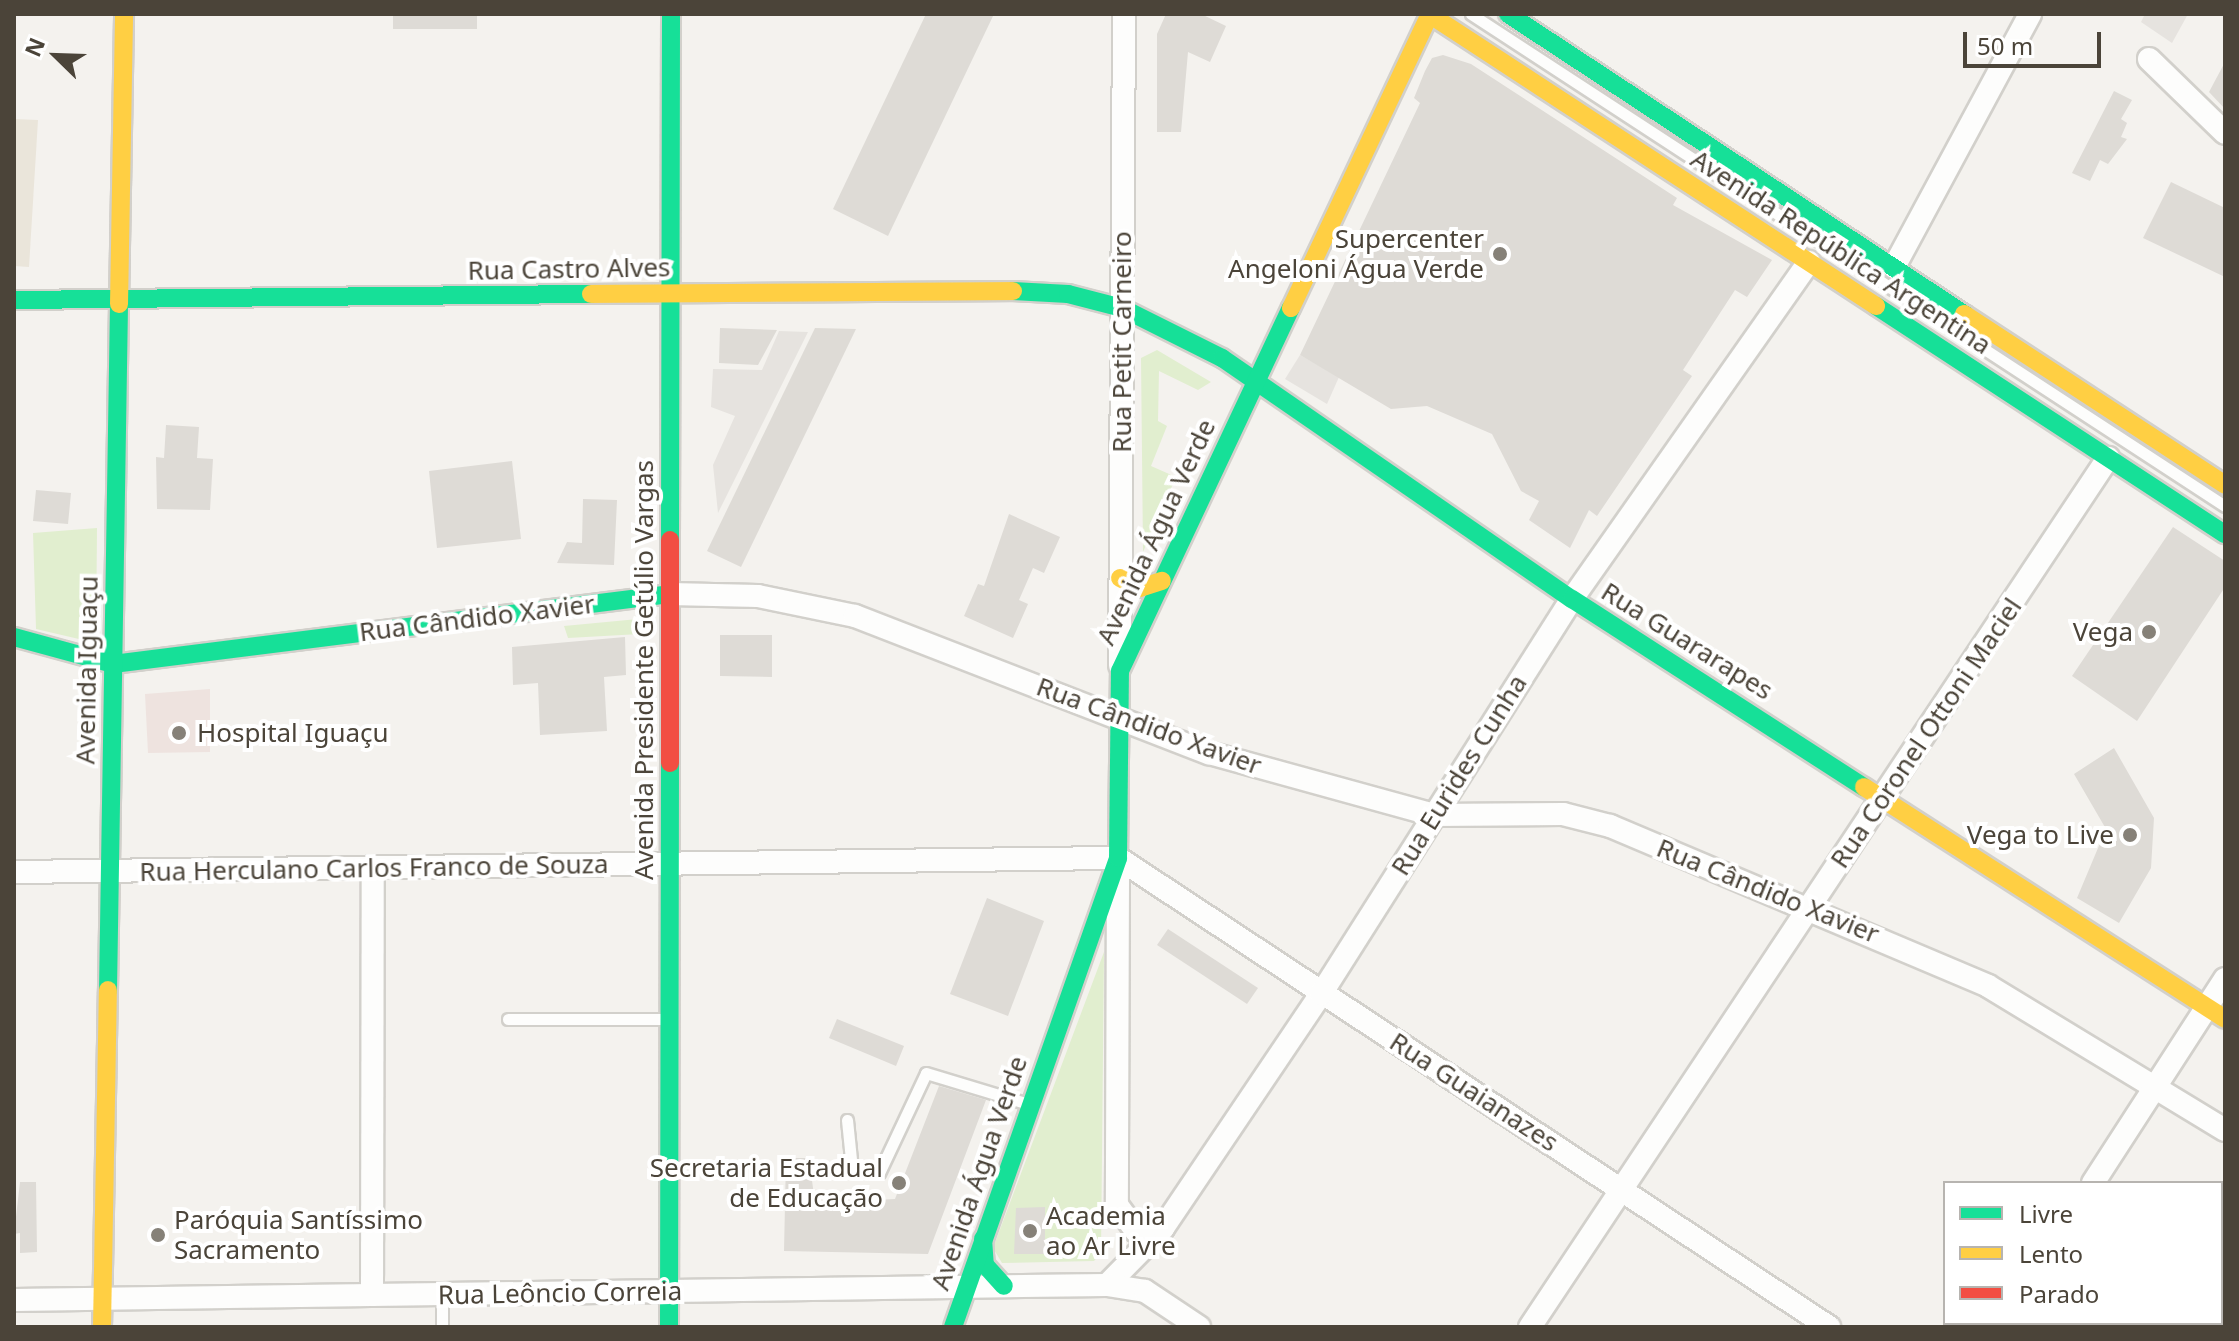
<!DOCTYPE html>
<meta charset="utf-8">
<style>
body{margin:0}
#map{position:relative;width:2239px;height:1341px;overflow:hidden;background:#f4f2ee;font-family:"Noto Sans",sans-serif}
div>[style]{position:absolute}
.education>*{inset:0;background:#eae5da}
.medical>*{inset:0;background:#eee3df}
.green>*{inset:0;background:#e1eecf}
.parking>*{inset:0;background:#e6e3df}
.building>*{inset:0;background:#dedbd6}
.roads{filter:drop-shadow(2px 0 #d2d0cb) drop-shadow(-2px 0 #d2d0cb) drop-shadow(0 2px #d2d0cb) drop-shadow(0 -2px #d2d0cb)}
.lane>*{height:11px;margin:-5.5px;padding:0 5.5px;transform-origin:5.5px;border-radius:5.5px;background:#fdfdfc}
.street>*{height:22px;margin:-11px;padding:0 11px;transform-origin:11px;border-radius:11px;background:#fdfdfc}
.fast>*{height:18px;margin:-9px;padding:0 9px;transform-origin:9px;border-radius:9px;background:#16e098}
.slow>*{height:18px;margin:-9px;padding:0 9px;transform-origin:9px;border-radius:9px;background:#ffcf43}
.jam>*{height:18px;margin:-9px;padding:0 9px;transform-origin:9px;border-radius:9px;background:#f24e42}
.dots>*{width:22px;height:22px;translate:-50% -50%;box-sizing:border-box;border:4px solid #fff;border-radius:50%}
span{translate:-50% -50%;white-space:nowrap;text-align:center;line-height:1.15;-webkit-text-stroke:8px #fff;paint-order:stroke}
.poi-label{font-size:26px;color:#4b4439}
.right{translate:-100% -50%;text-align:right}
.left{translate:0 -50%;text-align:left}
.street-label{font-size:26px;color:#4b4439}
.frame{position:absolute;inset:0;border:16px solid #4b4439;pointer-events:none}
.legend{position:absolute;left:1943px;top:1181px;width:280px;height:144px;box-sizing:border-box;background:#fff;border:2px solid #b7b4b0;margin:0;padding:10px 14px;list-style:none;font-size:24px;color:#4b4439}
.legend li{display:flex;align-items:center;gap:16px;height:40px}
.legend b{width:40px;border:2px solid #b7b4b0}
.north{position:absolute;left:16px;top:16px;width:80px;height:80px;-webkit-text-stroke:6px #fff;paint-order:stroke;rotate:293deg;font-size:22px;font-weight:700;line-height:32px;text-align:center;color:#4b4439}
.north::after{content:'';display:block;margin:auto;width:28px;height:36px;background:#4b4439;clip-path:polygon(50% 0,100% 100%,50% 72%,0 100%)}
.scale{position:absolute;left:1963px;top:32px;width:138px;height:36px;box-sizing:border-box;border:4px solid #4b4439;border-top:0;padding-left:10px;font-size:24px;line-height:28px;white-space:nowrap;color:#4b4439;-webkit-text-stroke:6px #fff;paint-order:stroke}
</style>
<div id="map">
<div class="education">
<i style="clip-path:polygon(14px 119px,38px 120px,29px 267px,14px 266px)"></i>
</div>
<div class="medical">
<i style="clip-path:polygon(210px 689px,210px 752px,148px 753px,145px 694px)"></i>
</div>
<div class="green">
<i style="clip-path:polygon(1157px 350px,1211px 382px,1198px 390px,1159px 371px,1158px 421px,1167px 426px,1151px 466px,1176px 477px,1143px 552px,1141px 358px)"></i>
<i style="clip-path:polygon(97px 528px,96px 643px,36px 629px,33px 533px)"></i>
<i style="clip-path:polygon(638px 619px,640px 634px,568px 638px,564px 626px)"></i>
<i style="clip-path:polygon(1104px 952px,1101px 1253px,1094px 1261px,1002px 1263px,993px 1248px)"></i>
</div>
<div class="parking">
<i style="clip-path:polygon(2145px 14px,2188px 14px,2172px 43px,2141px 22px)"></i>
<i style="clip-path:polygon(779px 331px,808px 332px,718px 513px,713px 465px,735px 416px,711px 407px,713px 369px,762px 370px)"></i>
<i style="clip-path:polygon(1300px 355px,1339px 377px,1327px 404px,1285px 379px)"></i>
</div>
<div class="building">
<i style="clip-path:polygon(393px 14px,477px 14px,477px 29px,393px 29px)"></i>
<i style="clip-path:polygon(926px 14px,994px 14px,888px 236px,833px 209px)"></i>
<i style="clip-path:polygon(1166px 14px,1201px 14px,1226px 26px,1210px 62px,1188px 52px,1181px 132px,1157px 132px,1157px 34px)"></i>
<i style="clip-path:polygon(1443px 55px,1471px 64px,1677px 198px,1673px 205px,1772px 260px,1747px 297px,1735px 290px,1683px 370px,1692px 376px,1597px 516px,1589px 510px,1570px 548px,1529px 520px,1539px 501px,1521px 491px,1492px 434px,1427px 406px,1391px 409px,1300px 355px,1420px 103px,1414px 98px,1425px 71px,1432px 58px)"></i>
<i style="clip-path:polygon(2225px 62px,2225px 109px,2209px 92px)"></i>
<i style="clip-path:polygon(2114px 91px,2132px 100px,2121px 119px,2127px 123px,2121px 137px,2127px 139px,2108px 164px,2100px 160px,2090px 181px,2072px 173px)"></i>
<i style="clip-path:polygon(2171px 182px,2225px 208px,2225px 277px,2143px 238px)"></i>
<i style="clip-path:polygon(720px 328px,777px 330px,758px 365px,719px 363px)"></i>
<i style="clip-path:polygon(815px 328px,856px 329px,741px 567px,707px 551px)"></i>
<i style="clip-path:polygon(166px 425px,199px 427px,197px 458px,213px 459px,210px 510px,157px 509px,156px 457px,164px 458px)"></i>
<i style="clip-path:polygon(512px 461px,521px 539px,437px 548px,429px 471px)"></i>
<i style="clip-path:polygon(36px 490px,71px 493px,68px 524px,33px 521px)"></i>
<i style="clip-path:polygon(583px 499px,617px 500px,614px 565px,557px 563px,567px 542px,582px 543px)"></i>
<i style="clip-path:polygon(1009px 514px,1060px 537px,1044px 573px,1033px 568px,1019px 600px,1028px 604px,1013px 638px,964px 616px,978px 584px,984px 586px)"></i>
<i style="clip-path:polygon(2173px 527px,2225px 561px,2225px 587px,2137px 721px,2072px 676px)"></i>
<i style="clip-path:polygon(720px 635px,772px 635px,772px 677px,720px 676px)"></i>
<i style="clip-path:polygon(625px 637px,626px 675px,604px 677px,607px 731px,540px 735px,538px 683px,513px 685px,512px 647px)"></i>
<i style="clip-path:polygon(2114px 748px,2154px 818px,2151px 868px,2119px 923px,2077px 898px,2106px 829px,2074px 774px)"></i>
<i style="clip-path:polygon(987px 898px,1044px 921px,1008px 1016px,950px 994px)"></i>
<i style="clip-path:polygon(1168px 929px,1258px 988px,1247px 1004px,1157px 945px)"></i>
<i style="clip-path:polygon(837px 1019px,904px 1046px,896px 1066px,829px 1038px)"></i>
<i style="clip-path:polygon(939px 1086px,986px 1100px,928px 1254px,784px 1251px,786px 1158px,809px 1158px,815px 1203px,895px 1199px)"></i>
<i style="clip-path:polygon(20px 1182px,36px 1182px,37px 1252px,20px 1253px,20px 1233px,14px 1234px)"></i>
<i style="clip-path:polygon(1045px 1207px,1045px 1254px,1014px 1254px,1016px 1208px)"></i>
</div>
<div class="roads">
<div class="lane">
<i style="left:1471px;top:14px;width:900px;rotate:33.13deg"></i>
<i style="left:508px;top:1019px;width:161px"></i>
<i style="left:847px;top:1120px;width:49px;rotate:84.2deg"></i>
<i style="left:852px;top:1169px;width:27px;rotate:8deg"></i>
<i style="left:879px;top:1173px;width:110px;rotate:-64.8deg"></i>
<i style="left:926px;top:1073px;width:108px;rotate:16.8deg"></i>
<i style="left:442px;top:1327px;width:33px;rotate:-90deg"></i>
</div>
<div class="street">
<i style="left:2149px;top:59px;width:106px;rotate:44.2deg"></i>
<i style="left:1894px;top:267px;width:287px;rotate:-61.7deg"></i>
<i style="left:670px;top:594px;width:88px;rotate:1.3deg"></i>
<i style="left:758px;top:596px;width:99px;rotate:11.7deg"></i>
<i style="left:855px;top:616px;width:380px;rotate:21.2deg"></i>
<i style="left:1209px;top:753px;width:233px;rotate:15.4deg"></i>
<i style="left:1434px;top:815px;width:129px;rotate:-0.4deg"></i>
<i style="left:1563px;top:814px;width:49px;rotate:14.3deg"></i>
<i style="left:1610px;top:826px;width:410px;rotate:22.9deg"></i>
<i style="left:1988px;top:986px;width:277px;rotate:31.3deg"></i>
<i style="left:1120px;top:665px;width:651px;rotate:-89.65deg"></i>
<i style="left:1118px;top:858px;width:852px;rotate:33.41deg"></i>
<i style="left:14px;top:872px;width:1104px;rotate:-0.73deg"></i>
<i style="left:1118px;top:876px;width:329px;rotate:90.2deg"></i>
<i style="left:1117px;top:1205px;width:32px;rotate:54deg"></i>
<i style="left:1136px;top:1231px;width:27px;rotate:-6deg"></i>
<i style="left:2093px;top:1183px;width:243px;rotate:-57.1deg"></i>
<i style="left:1107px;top:1285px;width:80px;rotate:-45.5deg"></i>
<i style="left:1163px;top:1228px;width:282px;rotate:-56deg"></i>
<i style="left:1321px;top:994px;width:468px;rotate:-57.6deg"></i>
<i style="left:1572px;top:599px;width:412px;rotate:-54.9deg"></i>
<i style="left:372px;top:1295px;width:427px;rotate:-89.9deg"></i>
<i style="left:14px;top:1300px;width:1093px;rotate:-0.79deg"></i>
<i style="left:1107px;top:1285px;width:38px;rotate:9deg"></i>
<i style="left:1145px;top:1291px;width:65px;rotate:33.7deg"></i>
<i style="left:1530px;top:1327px;width:1044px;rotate:-56.37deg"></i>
<i style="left:2001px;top:1327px;width:4px;rotate:-63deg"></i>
</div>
<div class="fast">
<i style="left:1508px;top:14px;width:546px;rotate:33.34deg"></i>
<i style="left:1013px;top:291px;width:55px;rotate:3.1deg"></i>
<i style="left:1068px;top:294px;width:56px;rotate:14.5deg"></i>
<i style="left:1122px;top:308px;width:112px;rotate:26.6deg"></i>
<i style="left:1222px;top:358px;width:425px;rotate:34.6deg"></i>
<i style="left:1572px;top:599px;width:347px;rotate:32.8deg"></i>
<i style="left:14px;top:300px;width:577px;rotate:-0.6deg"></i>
<i style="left:1876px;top:306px;width:417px;rotate:33.2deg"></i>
<i style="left:670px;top:540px;width:526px;rotate:-89.89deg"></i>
<i style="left:14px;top:637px;width:103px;rotate:15.3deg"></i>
<i style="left:113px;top:664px;width:561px;rotate:-7.16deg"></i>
<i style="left:108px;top:990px;width:686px;rotate:-89.08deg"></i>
<i style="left:983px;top:1239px;width:26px;rotate:86deg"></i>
<i style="left:985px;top:1265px;width:28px;rotate:48deg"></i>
<i style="left:669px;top:1327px;width:564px;rotate:-89.9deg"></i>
<i style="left:953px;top:1327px;width:497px;rotate:-70.6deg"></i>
<i style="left:1118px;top:858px;width:187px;rotate:-89.4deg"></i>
<i style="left:1120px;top:671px;width:401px;rotate:-64.8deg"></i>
</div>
<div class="slow">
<i style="left:1429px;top:14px;width:534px;rotate:33.15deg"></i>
<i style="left:591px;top:294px;width:422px;rotate:-0.4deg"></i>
<i style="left:119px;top:304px;width:290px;rotate:-89deg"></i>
<i style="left:1291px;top:308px;width:325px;rotate:-64.7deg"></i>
<i style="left:1964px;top:314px;width:312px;rotate:33.2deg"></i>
<i style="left:1120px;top:578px;width:22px;rotate:27deg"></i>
<i style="left:1140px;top:588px;width:23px;rotate:-18deg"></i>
<i style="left:1864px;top:787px;width:429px;rotate:32.7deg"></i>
<i style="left:102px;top:1327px;width:337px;rotate:-89deg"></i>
</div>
<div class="jam">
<i style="left:670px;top:763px;width:223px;rotate:-90deg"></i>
</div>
</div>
<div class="dots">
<i style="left:1500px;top:254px;background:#868178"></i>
<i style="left:2149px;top:632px;background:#868178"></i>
<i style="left:179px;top:733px;background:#868178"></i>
<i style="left:2130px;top:835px;background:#868178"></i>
<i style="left:899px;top:1183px;background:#868178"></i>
<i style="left:1030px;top:1231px;background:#868178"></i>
<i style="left:158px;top:1235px;background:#868178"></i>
</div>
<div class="poi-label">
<span class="right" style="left:1484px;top:254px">Supercenter<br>Angeloni Água Verde</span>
<span class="right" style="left:2133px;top:632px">Vega</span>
<span class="left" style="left:197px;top:733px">Hospital Iguaçu</span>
<span class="right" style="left:2114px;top:835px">Vega to Live</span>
<span class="right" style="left:883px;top:1183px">Secretaria Estadual<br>de Educação</span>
<span class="left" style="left:1046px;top:1231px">Academia<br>ao Ar Livre</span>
<span class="left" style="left:174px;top:1235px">Paróquia Santíssimo<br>Sacramento</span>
</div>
<div class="street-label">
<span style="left:1841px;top:252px;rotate:33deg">Avenida República Argentina</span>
<span style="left:569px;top:269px;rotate:-1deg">Rua Castro Alves</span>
<span style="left:1122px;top:342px;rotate:-90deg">Rua Petit Carneiro</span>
<span style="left:1156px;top:532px;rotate:-65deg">Avenida Água Verde</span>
<span style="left:477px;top:618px;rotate:-7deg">Rua Cândido Xavier</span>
<span style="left:1687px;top:641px;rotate:32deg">Rua Guararapes</span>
<span style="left:87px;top:670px;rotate:-89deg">Avenida Iguaçu</span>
<span style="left:644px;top:670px;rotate:-90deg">Avenida Presidente Getúlio Vargas</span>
<span style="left:1149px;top:726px;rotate:20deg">Rua Cândido Xavier</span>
<span style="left:1926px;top:733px;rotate:-56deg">Rua Coronel Ottoni Maciel</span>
<span style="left:1459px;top:775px;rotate:-58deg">Rua Eurides Cunha</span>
<span style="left:374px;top:868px;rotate:-1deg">Rua Herculano Carlos Franco de Souza</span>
<span style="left:1768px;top:891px;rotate:22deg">Rua Cândido Xavier</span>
<span style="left:1474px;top:1092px;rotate:33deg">Rua Guaianazes</span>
<span style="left:979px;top:1173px;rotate:-71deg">Avenida Água Verde</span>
<span style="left:560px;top:1293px;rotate:-1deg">Rua Leôncio Correia</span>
</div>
<div class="frame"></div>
<ul class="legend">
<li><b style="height:10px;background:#16e098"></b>Livre</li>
<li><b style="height:10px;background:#ffcf43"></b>Lento</li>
<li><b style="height:10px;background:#f24e42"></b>Parado</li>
</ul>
<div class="north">N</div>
<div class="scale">50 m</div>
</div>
